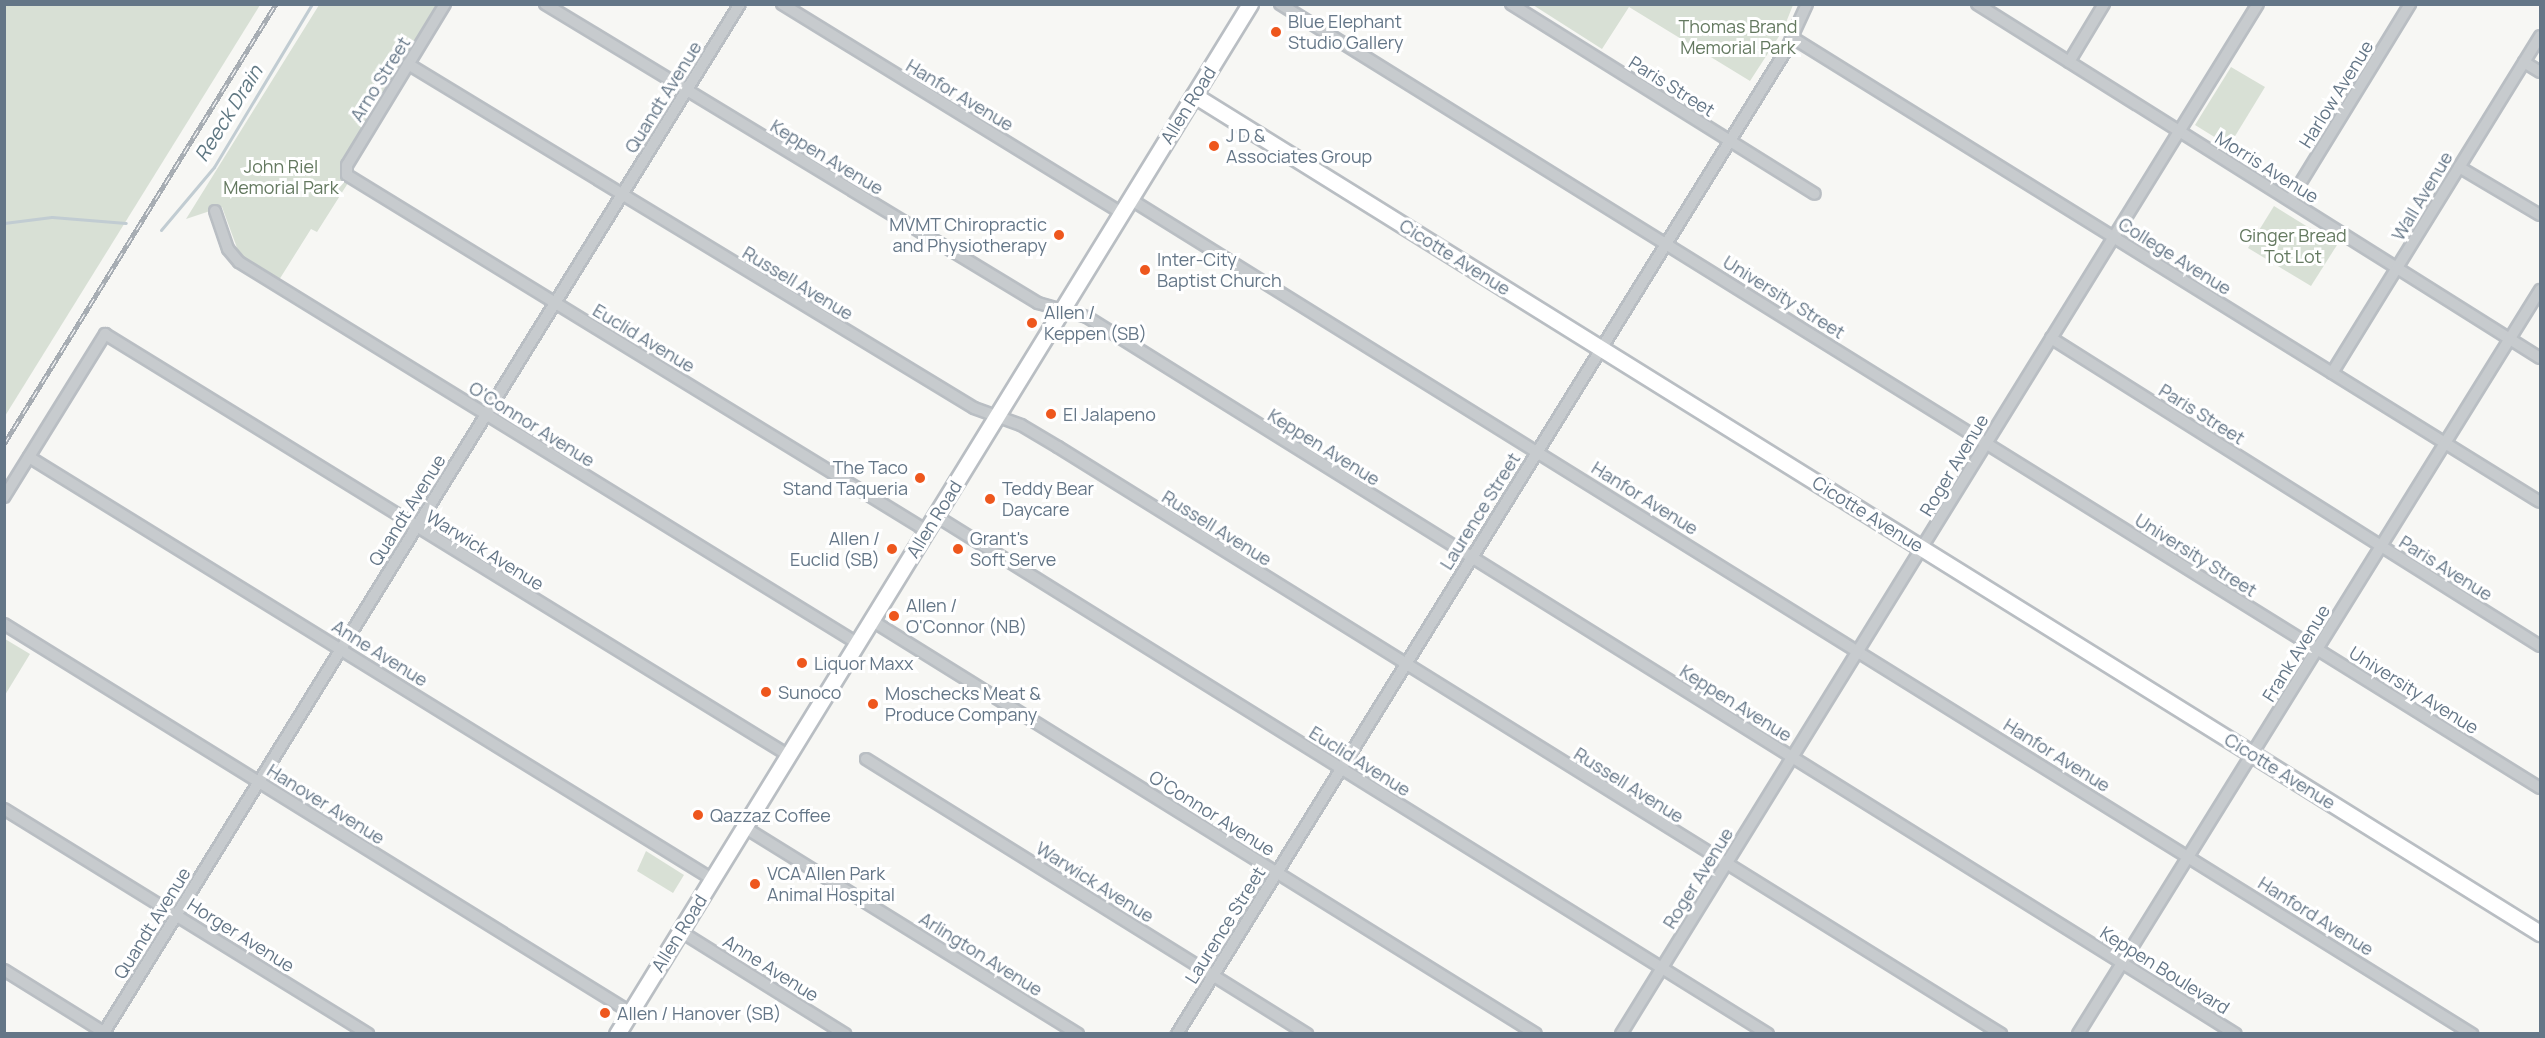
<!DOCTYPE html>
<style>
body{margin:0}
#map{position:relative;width:2545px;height:1038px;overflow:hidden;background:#f7f7f4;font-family:Manrope,sans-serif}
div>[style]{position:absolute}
.green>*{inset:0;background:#d8e0d5}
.stream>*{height:3px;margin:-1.5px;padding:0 1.5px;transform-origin:1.5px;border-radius:1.5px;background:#c1ccd2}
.roads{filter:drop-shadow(2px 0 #b9bec3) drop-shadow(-2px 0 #b9bec3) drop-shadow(0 2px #b9bec3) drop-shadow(0 -2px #b9bec3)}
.street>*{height:10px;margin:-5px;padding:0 5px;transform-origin:5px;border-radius:5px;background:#c7cbce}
.secondary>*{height:15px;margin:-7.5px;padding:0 7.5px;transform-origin:7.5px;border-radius:7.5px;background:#fff}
.rail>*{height:5px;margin-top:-2.5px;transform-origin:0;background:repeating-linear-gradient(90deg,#fff 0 9px,#a7adb3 0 18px);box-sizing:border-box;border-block:2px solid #a7adb3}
.dots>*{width:16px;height:16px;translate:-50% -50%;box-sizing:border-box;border:3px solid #fff;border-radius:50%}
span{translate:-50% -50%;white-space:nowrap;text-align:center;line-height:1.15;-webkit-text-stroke:6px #fff;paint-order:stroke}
.poi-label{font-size:18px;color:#647687}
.left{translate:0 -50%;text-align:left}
.right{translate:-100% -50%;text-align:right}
.park-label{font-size:18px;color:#647960}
.street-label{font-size:18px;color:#647687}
.water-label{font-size:20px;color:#607883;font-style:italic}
.frame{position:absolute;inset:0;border:6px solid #647687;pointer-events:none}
</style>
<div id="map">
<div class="green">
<i style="clip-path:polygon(5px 4px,260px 5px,5px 416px,4px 5px)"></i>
<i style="clip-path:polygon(319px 5px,439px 5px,342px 161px,341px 174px,348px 183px,317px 232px,311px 229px,279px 280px,240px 256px,222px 207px,186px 219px)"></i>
<i style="clip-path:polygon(1533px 5px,1793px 5px,1783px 30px,1750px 81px,1629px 7px,1602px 49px)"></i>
<i style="clip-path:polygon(2231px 67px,2265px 87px,2229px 146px,2195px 125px)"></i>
<i style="clip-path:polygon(2274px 206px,2337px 245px,2311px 286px,2248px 248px)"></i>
<i style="clip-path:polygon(5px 639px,30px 654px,5px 695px)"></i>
<i style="clip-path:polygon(646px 851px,684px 875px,673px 893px,637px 871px)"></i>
</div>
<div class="stream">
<i style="left:4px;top:223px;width:48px;rotate:-7.1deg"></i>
<i style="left:52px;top:217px;width:74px;rotate:4.6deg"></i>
<i style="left:161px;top:230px;width:82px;rotate:-49.9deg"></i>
<i style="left:214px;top:167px;width:190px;rotate:-59deg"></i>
</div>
<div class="roads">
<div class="street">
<i style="left:445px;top:4px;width:188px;rotate:121.3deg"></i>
<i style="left:347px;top:165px;width:10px;rotate:90deg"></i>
<i style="left:347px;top:175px;width:681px;rotate:31.54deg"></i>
<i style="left:545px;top:4px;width:577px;rotate:31.24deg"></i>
<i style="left:1038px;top:303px;width:51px;rotate:15.9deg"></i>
<i style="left:1087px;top:317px;width:1354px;rotate:31.97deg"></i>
<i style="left:782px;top:4px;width:399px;rotate:31.6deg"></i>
<i style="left:1280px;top:4px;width:1484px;rotate:31.89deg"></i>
<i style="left:1511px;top:4px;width:358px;rotate:32deg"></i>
<i style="left:1977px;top:4px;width:665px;rotate:32.16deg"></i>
<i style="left:1793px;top:38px;width:879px;rotate:31.85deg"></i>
<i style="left:2069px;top:62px;width:68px;rotate:-58.9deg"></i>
<i style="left:2524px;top:62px;width:19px;rotate:32deg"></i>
<i style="left:408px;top:64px;width:662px;rotate:31.29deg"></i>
<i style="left:974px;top:408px;width:50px;rotate:19.9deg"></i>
<i style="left:1021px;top:425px;width:43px;rotate:30.7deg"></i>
<i style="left:1058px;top:447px;width:1111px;rotate:31.9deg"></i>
<i style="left:2459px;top:167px;width:94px;rotate:30.7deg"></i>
<i style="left:1130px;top:199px;width:1581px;rotate:31.89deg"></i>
<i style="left:2290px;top:200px;width:230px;rotate:-58.5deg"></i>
<i style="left:215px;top:211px;width:40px;rotate:71.1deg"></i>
<i style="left:228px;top:249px;width:17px;rotate:50deg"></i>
<i style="left:239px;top:262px;width:726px;rotate:31.65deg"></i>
<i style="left:2051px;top:338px;width:578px;rotate:32.21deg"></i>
<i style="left:2332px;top:373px;width:396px;rotate:-58.3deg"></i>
<i style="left:29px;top:457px;width:803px;rotate:31.71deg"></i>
<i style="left:4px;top:497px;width:192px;rotate:-58.2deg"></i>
<i style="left:105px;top:334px;width:802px;rotate:31.65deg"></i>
<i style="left:936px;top:516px;width:980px;rotate:31.91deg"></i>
<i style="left:871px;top:620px;width:783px;rotate:31.9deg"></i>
<i style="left:4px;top:624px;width:736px;rotate:31.79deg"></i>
<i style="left:866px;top:759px;width:520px;rotate:31.95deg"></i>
<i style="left:4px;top:809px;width:428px;rotate:31.7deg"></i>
<i style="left:744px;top:827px;width:393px;rotate:31.8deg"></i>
<i style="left:680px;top:931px;width:195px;rotate:32deg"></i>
<i style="left:4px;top:970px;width:121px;rotate:31.9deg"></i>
<i style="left:103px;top:1034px;width:1211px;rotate:-58.27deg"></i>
<i style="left:1177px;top:1034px;width:1155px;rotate:-58.24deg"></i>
<i style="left:1785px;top:52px;width:53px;rotate:-65.4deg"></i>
<i style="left:1621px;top:1034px;width:1211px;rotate:-58.27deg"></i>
<i style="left:2078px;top:1034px;width:876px;rotate:-58.16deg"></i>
</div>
<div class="secondary">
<i style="left:1194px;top:95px;width:1586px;rotate:31.91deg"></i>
<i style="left:617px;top:1034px;width:1209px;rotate:-58.43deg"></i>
</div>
</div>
<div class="rail">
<i style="left:4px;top:444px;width:517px;rotate:-58.28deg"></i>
</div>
<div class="dots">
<i style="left:1276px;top:32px;background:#ee571d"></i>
<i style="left:1214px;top:146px;background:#ee571d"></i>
<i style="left:1059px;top:235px;background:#ee571d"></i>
<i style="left:1145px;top:270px;background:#ee571d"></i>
<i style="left:1032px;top:323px;background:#ee571d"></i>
<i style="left:1051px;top:414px;background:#ee571d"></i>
<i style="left:920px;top:478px;background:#ee571d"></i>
<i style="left:990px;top:499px;background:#ee571d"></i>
<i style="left:892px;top:549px;background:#ee571d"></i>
<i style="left:958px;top:549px;background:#ee571d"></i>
<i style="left:894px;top:616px;background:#ee571d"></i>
<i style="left:802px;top:663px;background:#ee571d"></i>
<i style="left:766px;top:692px;background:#ee571d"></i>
<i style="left:873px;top:704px;background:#ee571d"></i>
<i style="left:698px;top:815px;background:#ee571d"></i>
<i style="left:755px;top:884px;background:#ee571d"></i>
<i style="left:605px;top:1013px;background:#ee571d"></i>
</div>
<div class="poi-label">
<span class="left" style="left:1288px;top:32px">Blue Elephant<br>Studio Gallery</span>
<span class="left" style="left:1226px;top:146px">J D &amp;<br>Associates Group</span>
<span class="right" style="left:1047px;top:235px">MVMT Chiropractic<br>and Physiotherapy</span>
<span class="left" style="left:1157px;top:270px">Inter-City<br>Baptist Church</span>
<span class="left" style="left:1044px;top:323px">Allen /<br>Keppen (SB)</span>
<span class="left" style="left:1063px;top:414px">El Jalapeno</span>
<span class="right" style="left:908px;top:478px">The Taco<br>Stand Taqueria</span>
<span class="left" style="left:1002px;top:499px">Teddy Bear<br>Daycare</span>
<span class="right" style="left:880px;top:549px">Allen /<br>Euclid (SB)</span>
<span class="left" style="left:970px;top:549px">Grant's<br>Soft Serve</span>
<span class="left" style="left:906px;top:616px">Allen /<br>O'Connor (NB)</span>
<span class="left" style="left:814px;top:663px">Liquor Maxx</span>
<span class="left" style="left:778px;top:692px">Sunoco</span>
<span class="left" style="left:885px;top:704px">Moschecks Meat &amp;<br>Produce Company</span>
<span class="left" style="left:710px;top:815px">Qazzaz Coffee</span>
<span class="left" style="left:767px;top:884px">VCA Allen Park<br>Animal Hospital</span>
<span class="left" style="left:617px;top:1013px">Allen / Hanover (SB)</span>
</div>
<div class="park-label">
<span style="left:1738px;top:37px">Thomas Brand<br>Memorial Park</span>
<span style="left:281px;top:177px">John Riel<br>Memorial Park</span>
<span style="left:2293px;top:246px">Ginger Bread<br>Tot Lot</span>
</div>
<div class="street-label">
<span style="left:380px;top:79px;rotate:-58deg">Arno Street</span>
<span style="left:1672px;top:86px;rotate:32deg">Paris Street</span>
<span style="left:2336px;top:94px;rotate:-58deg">Harlow Avenue</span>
<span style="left:960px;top:95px;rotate:31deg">Hanfor Avenue</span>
<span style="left:663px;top:97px;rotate:-58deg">Quandt Avenue</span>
<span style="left:1188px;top:105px;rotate:-58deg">Allen Road</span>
<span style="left:827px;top:157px;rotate:31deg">Keppen Avenue</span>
<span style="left:2267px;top:167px;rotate:32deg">Morris Avenue</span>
<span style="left:2422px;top:196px;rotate:-59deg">Wall Avenue</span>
<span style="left:2175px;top:256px;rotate:32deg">College Avenue</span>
<span style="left:1455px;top:257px;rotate:32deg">Cicotte Avenue</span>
<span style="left:798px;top:283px;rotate:31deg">Russell Avenue</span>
<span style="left:1784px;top:297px;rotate:32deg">University Street</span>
<span style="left:644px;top:338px;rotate:31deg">Euclid Avenue</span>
<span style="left:2202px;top:414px;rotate:32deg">Paris Street</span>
<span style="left:532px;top:424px;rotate:32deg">O'Connor Avenue</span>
<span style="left:1324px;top:447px;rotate:32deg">Keppen Avenue</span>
<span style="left:1954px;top:465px;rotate:-59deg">Roger Avenue</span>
<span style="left:1645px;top:498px;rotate:32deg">Hanfor Avenue</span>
<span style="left:407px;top:510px;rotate:-58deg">Quandt Avenue</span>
<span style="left:1480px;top:511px;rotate:-58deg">Laurence Street</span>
<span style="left:1868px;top:514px;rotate:32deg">Cicotte Avenue</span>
<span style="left:934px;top:519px;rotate:-58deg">Allen Road</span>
<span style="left:1217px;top:528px;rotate:32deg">Russell Avenue</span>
<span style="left:485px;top:550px;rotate:32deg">Warwick Avenue</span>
<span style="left:2196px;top:555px;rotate:32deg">University Street</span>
<span style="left:2446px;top:568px;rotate:32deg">Paris Avenue</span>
<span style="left:380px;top:653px;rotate:32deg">Anne Avenue</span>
<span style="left:2296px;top:653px;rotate:-58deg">Frank Avenue</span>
<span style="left:2414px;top:690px;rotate:32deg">University Avenue</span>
<span style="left:1736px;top:703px;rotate:32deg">Keppen Avenue</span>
<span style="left:2057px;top:755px;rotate:32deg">Hanfor Avenue</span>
<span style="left:1360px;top:761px;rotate:32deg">Euclid Avenue</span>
<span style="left:2280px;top:771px;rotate:32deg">Cicotte Avenue</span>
<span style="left:1629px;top:785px;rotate:32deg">Russell Avenue</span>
<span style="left:326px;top:804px;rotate:32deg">Hanover Avenue</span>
<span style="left:1212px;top:813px;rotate:32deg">O'Connor Avenue</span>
<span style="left:1698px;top:878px;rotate:-58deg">Roger Avenue</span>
<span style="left:1095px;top:882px;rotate:32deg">Warwick Avenue</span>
<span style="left:2316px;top:916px;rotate:32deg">Hanford Avenue</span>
<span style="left:152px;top:923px;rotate:-58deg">Quandt Avenue</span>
<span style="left:1225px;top:925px;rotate:-58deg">Laurence Street</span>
<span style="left:679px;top:933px;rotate:-58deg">Allen Road</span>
<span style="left:241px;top:935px;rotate:32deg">Horger Avenue</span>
<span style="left:981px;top:954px;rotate:32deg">Arlington Avenue</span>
<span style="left:771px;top:968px;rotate:32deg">Anne Avenue</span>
<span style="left:2165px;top:970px;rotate:32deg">Keppen Boulevard</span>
</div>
<div class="water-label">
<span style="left:228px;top:113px;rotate:-58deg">Reeck Drain</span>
</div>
<div class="frame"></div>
</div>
